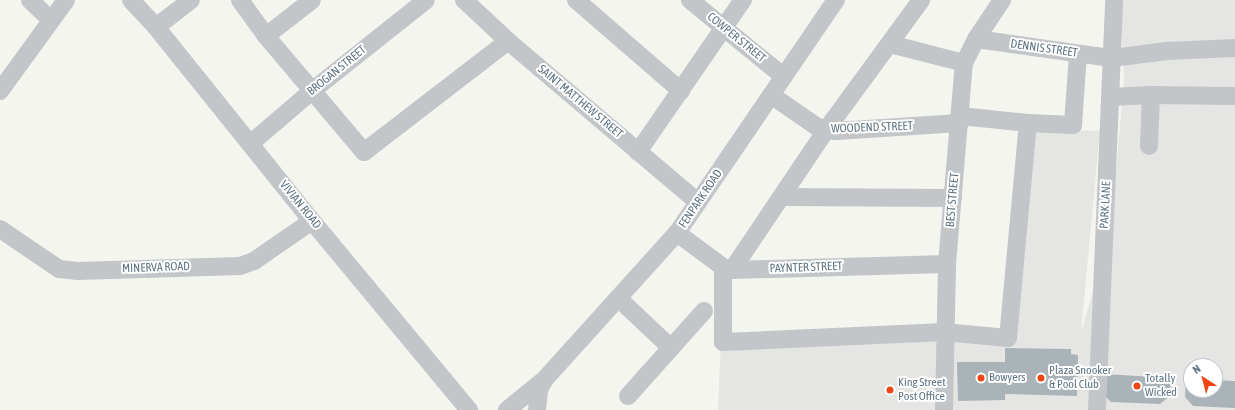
<!DOCTYPE html>
<style>
body{margin:0}
#map{position:relative;width:1235px;height:410px;overflow:hidden;background:#f5f5f0;font-family:"Asap Condensed",sans-serif}
div>[style]{position:absolute}
.built>*{inset:0;background:#e5e6e4}
.building>*{inset:0;background:#aab3b8}
.minor>*{height:18px;margin:-9px;padding:0 9px;transform-origin:9px;border-radius:9px;background:#c2c6c9}
.dots>*{width:11px;height:11px;translate:-50% -50%;box-sizing:border-box;border:2px solid #fff;border-radius:50%}
span{translate:-50% -50%;white-space:nowrap;text-align:center;line-height:1.15;-webkit-text-stroke:4px #fff;paint-order:stroke}
.street-label{font-size:12px;color:#617584}
.poi-label{font-size:12px;color:#617584}
.left{translate:0 -50%;text-align:left}
.north{position:absolute;left:1183px;top:358px;width:40px;height:40px;box-sizing:border-box;background:#fff;border:1px solid #c0c8ce;border-radius:50%;rotate:324deg;font-size:11px;font-weight:700;line-height:16px;text-align:center;color:#617584}
.north::after{content:'';display:block;margin:auto;width:14px;height:18px;background:#f04615;clip-path:polygon(50% 0,100% 100%,50% 72%,0 100%)}
</style>
<div id="map">
<div class="built">
<i style="clip-path:polygon(evenodd,1123px 0,1235px 0,1235px 410px,718px 410px,721px 337px,1017px 332px,1036px 129px,1100px 131px,1081px 332px,1111px 229px,1124px 80px,1121px 27px,1123px 0,1191px 366px,1215px 366px,1215px 390px,1191px 390px,1191px 366px)"></i>
</div>
<div class="building">
<i style="clip-path:polygon(1005px 348px,1071px 349px,1071px 354px,1078px 355px,1077px 396px,1005px 394px,1005px 400px,958px 401px,957px 362px,1005px 362px)"></i>
<i style="clip-path:polygon(1104px 374px,1171px 378px,1170px 396px,1160px 404px,1111px 402px,1103px 394px)"></i>
<i style="clip-path:polygon(1186px 379px,1191px 379px,1191px 390px,1215px 390px,1215px 380px,1235px 381px,1235px 408px,1193px 406px,1185px 397px)"></i>
</div>
<div class="minor">
<i style="left:30px;top:0;width:29px;rotate:44deg"></i>
<i style="left:131px;top:0;width:37px;rotate:47deg"></i>
<i style="left:156px;top:27px;width:249px;rotate:51.2deg"></i>
<i style="left:312px;top:221px;width:246px;rotate:50.3deg"></i>
<i style="left:240px;top:0;width:44px;rotate:54.2deg"></i>
<i style="left:266px;top:36px;width:152px;rotate:49.8deg"></i>
<i style="left:364px;top:152px;width:182px;rotate:-37.6deg"></i>
<i style="left:464px;top:0;width:60px;rotate:43deg"></i>
<i style="left:508px;top:41px;width:249px;rotate:40.3deg"></i>
<i style="left:576px;top:0;width:139px;rotate:40.9deg"></i>
<i style="left:690px;top:0;width:120px;rotate:39.3deg"></i>
<i style="left:156px;top:27px;width:44px;rotate:-37.6deg"></i>
<i style="left:266px;top:36px;width:58px;rotate:-38deg"></i>
<i style="left:976px;top:39px;width:137px;rotate:8deg"></i>
<i style="left:1112px;top:58px;width:55px;rotate:-7.3deg"></i>
<i style="left:1167px;top:51px;width:68px;rotate:-2.5deg"></i>
<i style="left:890px;top:44px;width:76px;rotate:14.4deg"></i>
<i style="left:0;top:91px;width:112px;rotate:-54deg"></i>
<i style="left:771px;top:95px;width:55px;rotate:34.6deg"></i>
<i style="left:816px;top:126px;width:11px;rotate:22deg"></i>
<i style="left:826px;top:130px;width:10px;rotate:6deg"></i>
<i style="left:836px;top:131px;width:124px;rotate:-3.7deg"></i>
<i style="left:1111px;top:97px;width:40px;rotate:-2.9deg"></i>
<i style="left:1151px;top:95px;width:84px;rotate:0.7deg"></i>
<i style="left:1028px;top:123px;width:45px;rotate:2.5deg"></i>
<i style="left:1073px;top:125px;width:71px;rotate:-86deg"></i>
<i style="left:250px;top:144px;width:83px;rotate:-40.6deg"></i>
<i style="left:313px;top:90px;width:144px;rotate:-38.5deg"></i>
<i style="left:1149px;top:146px;width:51px;rotate:-87.8deg"></i>
<i style="left:638px;top:152px;width:185px;rotate:-55.4deg"></i>
<i style="left:782px;top:197px;width:171px;rotate:0.3deg"></i>
<i style="left:0;top:229px;width:71px;rotate:34.1deg"></i>
<i style="left:59px;top:269px;width:19px;rotate:6deg"></i>
<i style="left:78px;top:271px;width:162px;rotate:-1.8deg"></i>
<i style="left:240px;top:266px;width:15px;rotate:-20deg"></i>
<i style="left:254px;top:261px;width:70px;rotate:-34.6deg"></i>
<i style="left:677px;top:233px;width:57px;rotate:36.5deg"></i>
<i style="left:723px;top:267px;width:9px;rotate:18deg"></i>
<i style="left:732px;top:270px;width:215px;rotate:-1.6deg"></i>
<i style="left:723px;top:267px;width:75px;rotate:90deg"></i>
<i style="left:723px;top:342px;width:221px;rotate:-2.6deg"></i>
<i style="left:944px;top:332px;width:64px;rotate:5.4deg"></i>
<i style="left:1008px;top:338px;width:216px;rotate:-84.7deg"></i>
<i style="left:1028px;top:123px;width:68px;rotate:-174.1deg"></i>
<i style="left:732px;top:270px;width:169px;rotate:-56.1deg"></i>
<i style="left:826px;top:130px;width:161px;rotate:-53.8deg"></i>
<i style="left:618px;top:298px;width:73px;rotate:43.3deg"></i>
<i style="left:628px;top:396px;width:114px;rotate:-48.2deg"></i>
<i style="left:507px;top:410px;width:48px;rotate:-39deg"></i>
<i style="left:537px;top:410px;width:20px;rotate:-84deg"></i>
<i style="left:539px;top:390px;width:11px;rotate:-63deg"></i>
<i style="left:544px;top:380px;width:198px;rotate:-47.9deg"></i>
<i style="left:677px;top:233px;width:282px;rotate:-55.7deg"></i>
<i style="left:944px;top:410px;width:146px;rotate:-88.8deg"></i>
<i style="left:947px;top:264px;width:202px;rotate:-85.2deg"></i>
<i style="left:964px;top:63px;width:27px;rotate:-63deg"></i>
<i style="left:976px;top:39px;width:47px;rotate:-56.3deg"></i>
<i style="left:1097px;top:410px;width:410px;rotate:-87.6deg"></i>
</div>
<div class="dots">
<i style="left:981px;top:378px;background:#f04615"></i>
<i style="left:1041px;top:378px;background:#f04615"></i>
<i style="left:1137px;top:386px;background:#f04615"></i>
<i style="left:890px;top:390px;background:#f04615"></i>
</div>
<div class="street-label">
<span style="left:736px;top:38px;rotate:39deg">COWPER STREET</span>
<span style="left:1044px;top:49px;rotate:8deg">DENNIS STREET</span>
<span style="left:337px;top:71px;rotate:-39deg">BROGAN STREET</span>
<span style="left:580px;top:102px;rotate:40deg">SAINT MATTHEW STREET</span>
<span style="left:872px;top:128px;rotate:-2deg">WOODEND STREET</span>
<span style="left:701px;top:199px;rotate:-56deg">FENPARK ROAD</span>
<span style="left:953px;top:200px;rotate:-85deg">BEST STREET</span>
<span style="left:300px;top:205px;rotate:51deg">VIVIAN ROAD</span>
<span style="left:1106px;top:205px;rotate:-87deg">PARK LANE</span>
<span style="left:156px;top:268px;rotate:-2deg">MINERVA ROAD</span>
<span style="left:806px;top:268px;rotate:-2deg">PAYNTER STREET</span>
</div>
<div class="poi-label">
<span class="left" style="left:1049px;top:378px">Plaza Snooker<br>&amp; Pool Club</span>
<span class="left" style="left:989px;top:378px">Bowyers</span>
<span class="left" style="left:1145px;top:386px">Totally<br>Wicked</span>
<span class="left" style="left:898px;top:390px">King Street<br>Post Office</span>
</div>
<div class="north">N</div>
</div>
